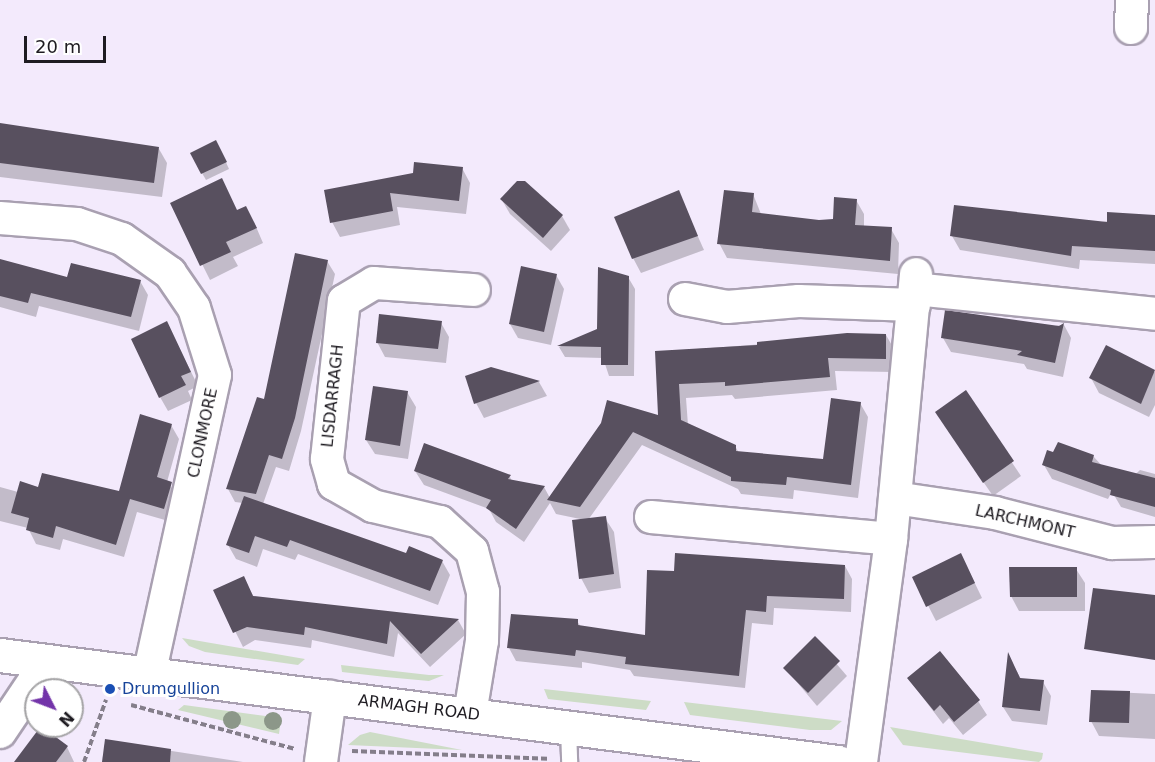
<!DOCTYPE html>
<style>
body{margin:0}
#map{position:relative;width:1155px;height:762px;overflow:hidden;background:#f3eafc;font-family:"DejaVu Sans",sans-serif}
div>[style]{position:absolute}
.green>*{inset:0;background:#cddcc6}
.shadow>*{inset:0;background:#0003}
.building>*{inset:0;background:#58505f}
.path>*{height:4px;margin-top:-2px;transform-origin:0;background:repeating-linear-gradient(90deg,#847e8a 0 6px,transparent 0 9px)}
.roads{filter:drop-shadow(2px 0 #a9a0b1) drop-shadow(-2px 0 #a9a0b1) drop-shadow(0 2px #a9a0b1) drop-shadow(0 -2px #a9a0b1)}
.service>*{height:15px;margin:-7.5px;padding:0 7.5px;transform-origin:7.5px;border-radius:7.5px;background:#fff}
.minor>*{height:32px;margin:-16px;padding:0 16px;transform-origin:16px;border-radius:16px;background:#fff}
.primary>*{height:33px;margin:-16.5px;padding:0 16.5px;transform-origin:16.5px;border-radius:16.5px;background:#fff}
.trees>*{width:18px;height:18px;margin:-9px;border-radius:50%;background:#8c9789}
.dots>*{width:16px;height:16px;translate:-50% -50%;box-sizing:border-box;border:3px solid #fff;border-radius:50%}
span{translate:-50% -50%;white-space:nowrap;text-align:center;line-height:1.15;-webkit-text-stroke:6px #fff;paint-order:stroke}
.street-label{font-size:16px;color:#1e1b21}
.transit-label{font-size:16px;color:#164399}
.left{translate:0 -50%;text-align:left}
.north{position:absolute;left:24px;top:678px;width:60px;height:60px;box-sizing:border-box;background:#fff;border:2px solid #a5a4a6;border-radius:50%;rotate:132deg;font-size:16px;font-weight:700;line-height:24px;text-align:center;color:#1e1b21}
.north::after{content:'';display:block;margin:auto;width:21px;height:27px;background:#7334a9;clip-path:polygon(50% 0,100% 100%,50% 72%,0 100%)}
.scale{position:absolute;left:24px;top:36px;width:82px;height:27px;box-sizing:border-box;border:3px solid #1e1b21;border-top:0;padding-left:8px;font-size:18px;line-height:21px;white-space:nowrap;color:#1e1b21;-webkit-text-stroke:4px #fff;paint-order:stroke}
</style>
<div id="map">
<div class="green">
<i style="clip-path:polygon(182px 638px,305px 659px,298px 665px,205px 652px,189px 646px)"></i>
<i style="clip-path:polygon(341px 665px,429px 675px,444px 675px,429px 681px,386px 677px,342px 672px)"></i>
<i style="clip-path:polygon(544px 689px,651px 701px,646px 710px,548px 699px)"></i>
<i style="clip-path:polygon(684px 702px,842px 721px,831px 730px,810px 730px,690px 715px)"></i>
<i style="clip-path:polygon(184px 705px,281px 718px,279px 734px,178px 710px)"></i>
<i style="clip-path:polygon(890px 727px,1043px 753px,1042px 759px,1039px 762px,903px 745px)"></i>
<i style="clip-path:polygon(370px 732px,462px 750px,348px 745px,360px 735px)"></i>
</div>
<div class="shadow">
<i style="clip-path:polygon(0 124px,159px 149px,167px 163px,162px 197px,0 177px)"></i>
<i style="clip-path:polygon(220px 149px,229px 169px,206px 180px,202px 173px)"></i>
<i style="clip-path:polygon(462px 168px,470px 183px,466px 214px,397px 207px,400px 225px,340px 237px,332px 222px,326px 191px)"></i>
<i style="clip-path:polygon(678px 192px,704px 250px,641px 273px,633px 258px)"></i>
<i style="clip-path:polygon(753px 194px,761px 214px,819px 221px,834px 220px,856px 200px,864px 214px,864px 227px,891px 229px,899px 243px,898px 274px,727px 258px,719px 243px)"></i>
<i style="clip-path:polygon(502px 200px,562px 216px,570px 230px,551px 251px,510px 214px)"></i>
<i style="clip-path:polygon(172px 204px,237px 211px,254px 222px,263px 243px,233px 257px,238px 266px,210px 280px)"></i>
<i style="clip-path:polygon(1155px 217px,1155px 264px,1080px 260px,1079px 269px,960px 250px,952px 236px)"></i>
<i style="clip-path:polygon(327px 261px,335px 274px,301px 431px,289px 471px,276px 467px,263px 504px,407px 555px,442px 561px,450px 575px,438px 605px,298px 554px,295px 560px,263px 549px,257px 567px,236px 559px,228px 545px,243px 503px,235px 502px,228px 489px)"></i>
<i style="clip-path:polygon(0 262px,69px 278px,140px 281px,148px 295px,139px 331px,39px 306px,36px 317px,0 307px)"></i>
<i style="clip-path:polygon(556px 275px,564px 289px,551px 345px,518px 338px,510px 324px)"></i>
<i style="clip-path:polygon(628px 277px,635px 289px,634px 376px,609px 376px,603px 358px,565px 357px,559px 347px,598px 330px)"></i>
<i style="clip-path:polygon(441px 323px,449px 337px,446px 363px,385px 357px,377px 342px)"></i>
<i style="clip-path:polygon(1064px 325px,1071px 338px,1063px 377px,1027px 369px,1024px 364px,951px 352px,943px 338px)"></i>
<i style="clip-path:polygon(886px 335px,894px 349px,893px 372px,835px 371px,837px 390px,735px 399px,732px 395px,686px 398px,688px 425px,735px 446px,739px 453px,825px 461px,860px 403px,868px 417px,858px 498px,794px 490px,793px 499px,741px 494px,738px 489px,642px 445px,588px 520px,605px 518px,614px 532px,621px 588px,589px 593px,581px 578px,585px 520px,556px 514px,550px 503px,524px 542px,496px 522px,489px 509px,424px 485px,415px 471px,510px 477px,512px 481px,544px 487px,550px 498px,602px 424px,660px 417px,656px 352px)"></i>
<i style="clip-path:polygon(174px 337px,198px 386px,188px 391px,192px 400px,168px 411px,160px 397px)"></i>
<i style="clip-path:polygon(1106px 347px,1155px 372px,1155px 405px,1149px 417px,1099px 393px,1091px 378px)"></i>
<i style="clip-path:polygon(491px 368px,539px 382px,547px 396px,484px 418px,476px 403px)"></i>
<i style="clip-path:polygon(407px 392px,416px 407px,408px 459px,375px 454px,366px 440px)"></i>
<i style="clip-path:polygon(965px 393px,1021px 476px,993px 496px,945px 426px)"></i>
<i style="clip-path:polygon(171px 425px,179px 439px,167px 482px,179px 497px,172px 522px,137px 512px,124px 557px,63px 539px,60px 550px,36px 544px,28px 528px,0 521px,0 487px,18px 492px,39px 489px,120px 493px)"></i>
<i style="clip-path:polygon(1093px 456px,1117px 482px,1108px 499px,1052px 479px,1044px 465px)"></i>
<i style="clip-path:polygon(1140px 470px,1155px 474px,1155px 517px,1121px 507px,1114px 495px)"></i>
<i style="clip-path:polygon(845px 566px,852px 579px,851px 612px,774px 608px,773px 625px,752px 623px,745px 688px,634px 676px,630px 670px,582px 662px,582px 668px,516px 661px,509px 648px,577px 621px,581px 627px,647px 637px)"></i>
<i style="clip-path:polygon(968px 569px,982px 598px,936px 621px,914px 578px)"></i>
<i style="clip-path:polygon(1076px 569px,1085px 583px,1085px 611px,1019px 611px,1011px 596px)"></i>
<i style="clip-path:polygon(243px 578px,254px 597px,458px 620px,466px 634px,430px 667px,398px 633px,394px 657px,312px 640px,311px 648px,255px 640px,243px 647px,215px 591px)"></i>
<i style="clip-path:polygon(815px 639px,847px 676px,817px 706px,785px 668px)"></i>
<i style="clip-path:polygon(1015px 668px,1021px 679px,1043px 682px,1051px 696px,1047px 725px,1012px 721px,1003px 707px)"></i>
<i style="clip-path:polygon(908px 678px,978px 701px,987px 715px,963px 735px,949px 718px,943px 724px)"></i>
<i style="clip-path:polygon(1092px 691px,1155px 694px,1155px 739px,1099px 736px,1091px 721px)"></i>
<i style="clip-path:polygon(107px 741px,243px 762px,104px 762px)"></i>
<i style="clip-path:polygon(67px 747px,74px 762px,16px 762px)"></i>
</div>
<div class="building">
<i style="clip-path:polygon(0 123px,159px 147px,154px 183px,0 163px)"></i>
<i style="clip-path:polygon(216px 140px,227px 162px,201px 174px,190px 153px)"></i>
<i style="clip-path:polygon(414px 162px,463px 167px,459px 201px,390px 193px,393px 211px,330px 223px,324px 190px,413px 173px)"></i>
<i style="clip-path:polygon(222px 178px,237px 210px,246px 206px,257px 228px,226px 242px,231px 252px,200px 266px,170px 203px)"></i>
<i style="clip-path:polygon(517px 181px,525px 181px,563px 215px,543px 238px,500px 199px)"></i>
<i style="clip-path:polygon(679px 190px,698px 236px,632px 259px,614px 217px)"></i>
<i style="clip-path:polygon(724px 190px,754px 193px,752px 212px,819px 220px,833px 219px,834px 197px,857px 199px,855px 225px,892px 227px,890px 261px,717px 244px)"></i>
<i style="clip-path:polygon(954px 205px,1107px 222px,1107px 212px,1155px 215px,1155px 251px,1072px 246px,1071px 256px,950px 236px)"></i>
<i style="clip-path:polygon(295px 253px,328px 260px,295px 418px,282px 459px,269px 455px,256px 494px,226px 489px,257px 397px,264px 399px)"></i>
<i style="clip-path:polygon(0 259px,67px 277px,71px 263px,141px 280px,131px 317px,31px 293px,28px 303px,0 296px)"></i>
<i style="clip-path:polygon(521px 266px,557px 274px,544px 332px,509px 324px)"></i>
<i style="clip-path:polygon(598px 267px,629px 276px,628px 365px,601px 365px,601px 347px,557px 346px,597px 329px)"></i>
<i style="clip-path:polygon(945px 310px,1059px 326px,1064px 323px,1055px 363px,1017px 355px,1022px 351px,941px 338px)"></i>
<i style="clip-path:polygon(379px 314px,442px 321px,438px 349px,376px 343px)"></i>
<i style="clip-path:polygon(167px 321px,191px 372px,181px 376px,186px 385px,159px 398px,131px 339px)"></i>
<i style="clip-path:polygon(847px 333px,886px 334px,886px 359px,828px 358px,830px 377px,725px 386px,725px 382px,679px 384px,681px 420px,736px 445px,736px 451px,823px 459px,831px 398px,861px 402px,851px 485px,787px 477px,786px 485px,731px 481px,731px 477px,633px 432px,580px 507px,547px 500px,601px 423px,607px 400px,658px 415px,655px 351px,757px 345px,757px 342px)"></i>
<i style="clip-path:polygon(1106px 345px,1155px 370px,1141px 404px,1089px 378px)"></i>
<i style="clip-path:polygon(491px 367px,540px 381px,474px 404px,465px 376px)"></i>
<i style="clip-path:polygon(373px 386px,408px 391px,400px 446px,365px 440px)"></i>
<i style="clip-path:polygon(966px 390px,1014px 461px,983px 483px,935px 412px)"></i>
<i style="clip-path:polygon(140px 414px,172px 424px,157px 477px,172px 482px,164px 509px,130px 499px,116px 545px,56px 526px,53px 538px,26px 530px,29px 518px,11px 513px,20px 481px,38px 487px,42px 473px,119px 491px)"></i>
<i style="clip-path:polygon(1058px 442px,1094px 455px,1092px 462px,1155px 478px,1155px 507px,1110px 495px,1111px 490px,1042px 465px,1047px 450px,1053px 452px)"></i>
<i style="clip-path:polygon(424px 443px,511px 475px,508px 479px,545px 486px,516px 529px,486px 508px,491px 500px,414px 471px)"></i>
<i style="clip-path:polygon(244px 496px,406px 553px,409px 546px,443px 560px,430px 591px,290px 540px,287px 547px,255px 536px,249px 553px,226px 545px)"></i>
<i style="clip-path:polygon(606px 516px,614px 574px,579px 579px,572px 520px)"></i>
<i style="clip-path:polygon(675px 553px,845px 565px,844px 599px,767px 596px,766px 612px,746px 610px,739px 676px,625px 664px,626px 657px,576px 650px,575px 656px,507px 648px,511px 614px,578px 619px,578px 625px,645px 635px,647px 570px,674px 571px)"></i>
<i style="clip-path:polygon(961px 553px,975px 583px,926px 607px,912px 577px)"></i>
<i style="clip-path:polygon(1009px 567px,1077px 567px,1077px 597px,1010px 597px)"></i>
<i style="clip-path:polygon(244px 576px,253px 596px,459px 619px,421px 654px,390px 621px,387px 644px,305px 627px,304px 635px,247px 627px,233px 633px,213px 590px)"></i>
<i style="clip-path:polygon(1093px 588px,1155px 595px,1155px 660px,1084px 649px)"></i>
<i style="clip-path:polygon(815px 636px,840px 661px,808px 693px,783px 668px)"></i>
<i style="clip-path:polygon(940px 651px,980px 700px,954px 722px,940px 705px,934px 711px,907px 678px)"></i>
<i style="clip-path:polygon(1008px 652px,1020px 678px,1044px 680px,1040px 711px,1002px 707px)"></i>
<i style="clip-path:polygon(1091px 690px,1130px 691px,1129px 723px,1089px 722px)"></i>
<i style="clip-path:polygon(41px 726px,68px 746px,56px 762px,14px 762px)"></i>
<i style="clip-path:polygon(105px 739px,171px 749px,170px 762px,102px 762px)"></i>
</div>
<div class="path">
<i style="left:131px;top:705px;width:170px;rotate:15deg"></i>
<i style="left:352px;top:751px;width:196px;rotate:2.3deg"></i>
<i style="left:84px;top:762px;width:66px;rotate:-70.5deg"></i>
</div>
<div class="roads">
<div class="service">
<i style="left:568px;top:728px;width:34px;rotate:88deg"></i>
</div>
<div class="minor">
<i style="left:1131px;top:28px;width:28px;rotate:-88deg"></i>
<i style="left:0;top:218px;width:77px;rotate:4.5deg"></i>
<i style="left:77px;top:224px;width:47px;rotate:18.4deg"></i>
<i style="left:122px;top:239px;width:59px;rotate:35.3deg"></i>
<i style="left:170px;top:273px;width:42px;rotate:55.6deg"></i>
<i style="left:194px;top:308px;width:70px;rotate:72.6deg"></i>
<i style="left:215px;top:375px;width:306px;rotate:102.4deg"></i>
<i style="left:915px;top:289px;width:241px;rotate:5.9deg"></i>
<i style="left:685px;top:299px;width:43px;rotate:10.8deg"></i>
<i style="left:727px;top:307px;width:72px;rotate:-4.8deg"></i>
<i style="left:799px;top:301px;width:115px;rotate:2deg"></i>
<i style="left:895px;top:498px;width:101px;rotate:8.5deg"></i>
<i style="left:995px;top:513px;width:121px;rotate:14.4deg"></i>
<i style="left:1112px;top:543px;width:43px;rotate:-1.3deg"></i>
<i style="left:651px;top:517px;width:241px;rotate:5.2deg"></i>
<i style="left:470px;top:714px;width:74px;rotate:-80.7deg"></i>
<i style="left:482px;top:641px;width:49px;rotate:-88.8deg"></i>
<i style="left:483px;top:592px;width:42px;rotate:-105deg"></i>
<i style="left:472px;top:551px;width:43px;rotate:-137.8deg"></i>
<i style="left:440px;top:522px;width:69px;rotate:-166.6deg"></i>
<i style="left:373px;top:506px;width:45px;rotate:-150.6deg"></i>
<i style="left:334px;top:484px;width:26px;rotate:-106deg"></i>
<i style="left:327px;top:459px;width:159px;rotate:-83.9deg"></i>
<i style="left:344px;top:301px;width:35px;rotate:-31deg"></i>
<i style="left:374px;top:283px;width:100px;rotate:4deg"></i>
<i style="left:0;top:732px;width:84px;rotate:-56.1deg"></i>
<i style="left:321px;top:762px;width:66px;rotate:-82.1deg"></i>
<i style="left:861px;top:762px;width:225px;rotate:-82.3deg"></i>
<i style="left:891px;top:539px;width:266px;rotate:-84.6deg"></i>
</div>
<div class="primary">
<i style="left:0;top:655px;width:845px;rotate:7.28deg"></i>
</div>
</div>
<div class="trees">
<i style="left:232px;top:720px"></i>
<i style="left:273px;top:721px"></i>
</div>
<div class="dots">
<i style="left:110px;top:689px;background:#1a4fb4"></i>
</div>
<div class="street-label">
<span style="left:333px;top:396px;rotate:-84deg">LISDARRAGH</span>
<span style="left:203px;top:433px;rotate:-78deg">CLONMORE</span>
<span style="left:1025px;top:522px;rotate:13deg">LARCHMONT</span>
<span style="left:419px;top:708px;rotate:7deg">ARMAGH ROAD</span>
</div>
<div class="transit-label">
<span class="left" style="left:122px;top:689px">Drumgullion</span>
</div>
<div class="north">N</div>
<div class="scale">20 m</div>
</div>
